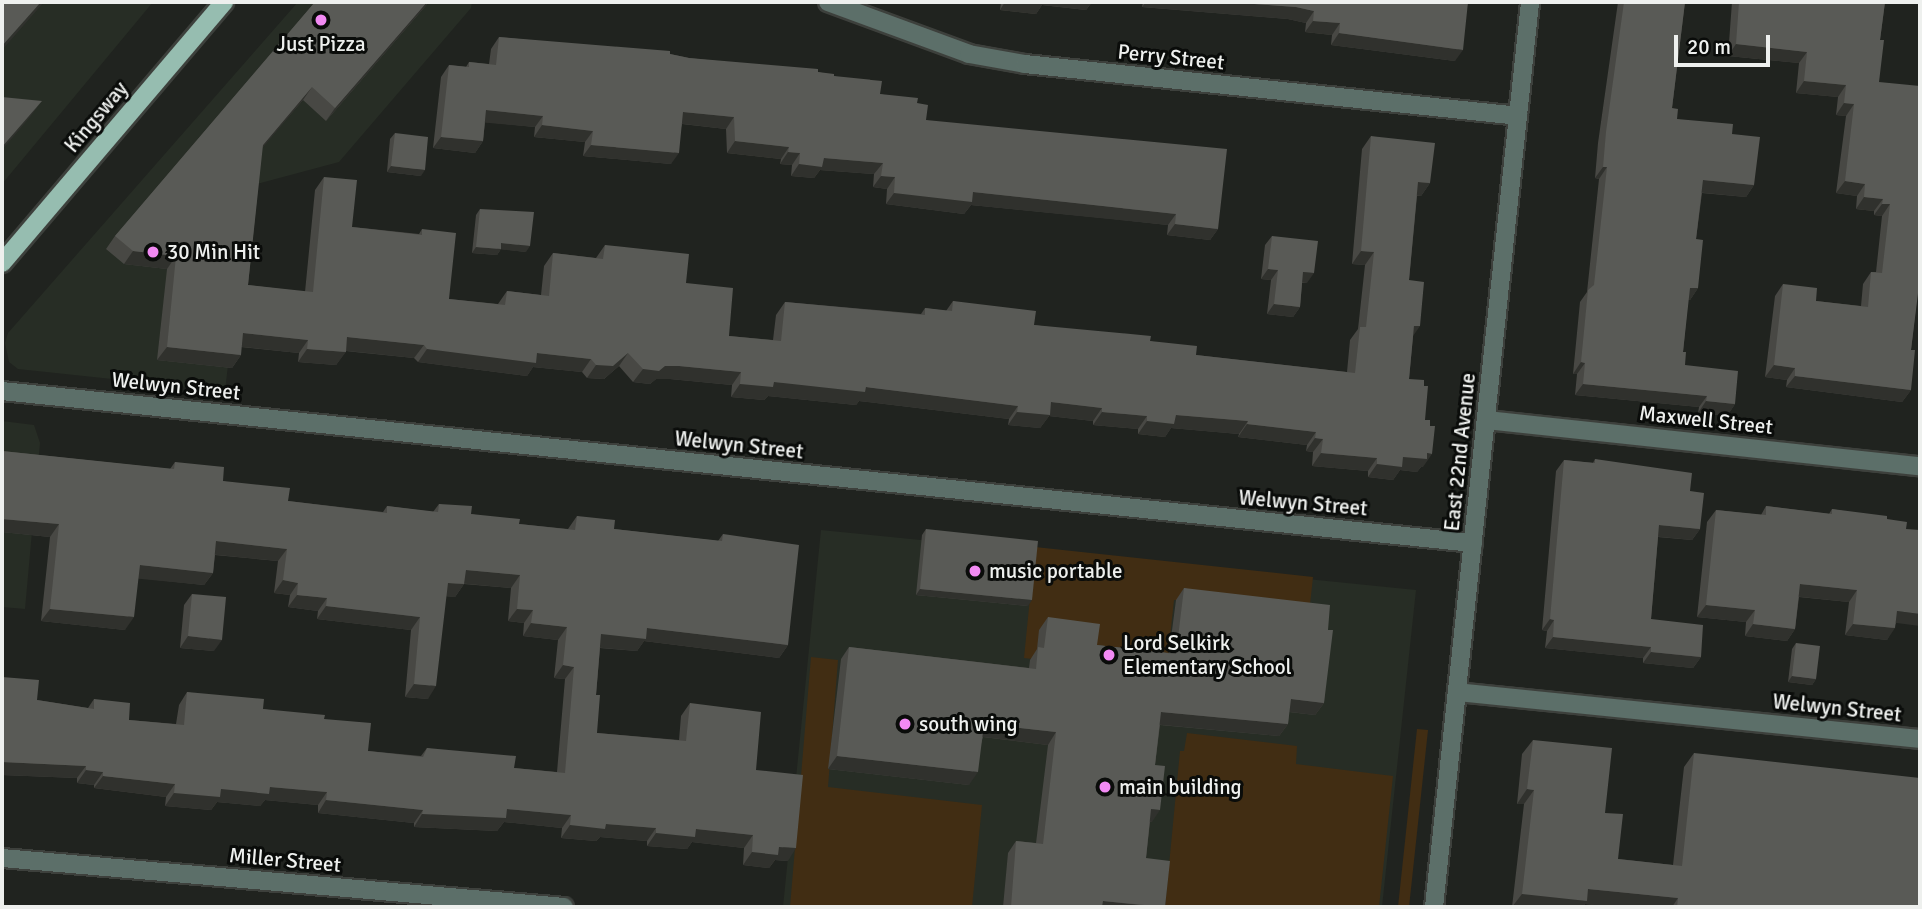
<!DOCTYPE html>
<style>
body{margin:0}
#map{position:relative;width:1922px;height:909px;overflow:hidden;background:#20231f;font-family:Signika,sans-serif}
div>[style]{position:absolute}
.built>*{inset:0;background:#272d25}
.green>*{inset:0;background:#412d13}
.roads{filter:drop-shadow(2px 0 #3d403c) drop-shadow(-2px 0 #3d403c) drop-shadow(0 2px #3d403c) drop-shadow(0 -2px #3d403c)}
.minor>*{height:18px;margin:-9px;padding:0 9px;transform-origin:9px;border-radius:9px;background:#5c6f69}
.major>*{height:18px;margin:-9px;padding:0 9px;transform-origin:9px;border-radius:9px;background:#96bdb0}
.wall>*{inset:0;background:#484844}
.shaded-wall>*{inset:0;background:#30312d}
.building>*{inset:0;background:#595a56}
.dots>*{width:19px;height:19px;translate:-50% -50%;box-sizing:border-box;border:4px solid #0a0c0a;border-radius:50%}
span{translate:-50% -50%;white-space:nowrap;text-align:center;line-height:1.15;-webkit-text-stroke:6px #0a0c0a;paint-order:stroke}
.poi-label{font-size:21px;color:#eef0ee}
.left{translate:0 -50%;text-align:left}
.street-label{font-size:21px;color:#eef0ee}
.frame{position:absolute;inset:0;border:4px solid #eef0ee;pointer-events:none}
.scale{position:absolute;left:1674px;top:35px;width:96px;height:32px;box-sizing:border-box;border:4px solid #eef0ee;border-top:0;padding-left:9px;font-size:21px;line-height:24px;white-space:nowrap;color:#eef0ee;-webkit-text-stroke:5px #0a0c0a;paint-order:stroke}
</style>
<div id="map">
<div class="built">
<i style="clip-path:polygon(2px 2px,153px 2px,2px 184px)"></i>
<i style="clip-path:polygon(298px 2px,472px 2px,471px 8px,339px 162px,249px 186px,225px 391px,18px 369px,9px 362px,5px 343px,8px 333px)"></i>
<i style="clip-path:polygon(2px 421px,34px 425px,40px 443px,25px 609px,2px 607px)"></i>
<i style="clip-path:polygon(821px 530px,1416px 590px,1382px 907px,783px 907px)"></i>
</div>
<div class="green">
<i style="clip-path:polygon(1035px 547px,1313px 577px,1309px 614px,1174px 600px,1166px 675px,1024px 658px)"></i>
<i style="clip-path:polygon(811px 657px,838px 660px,828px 787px,982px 805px,972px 907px,790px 907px)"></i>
<i style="clip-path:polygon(1417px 729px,1428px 730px,1409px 907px,1398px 907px)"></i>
<i style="clip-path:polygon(1187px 733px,1297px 746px,1296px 764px,1393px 776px,1379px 907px,1165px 907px,1180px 751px,1184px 751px)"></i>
</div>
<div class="roads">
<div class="minor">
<i style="left:828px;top:2px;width:150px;rotate:20.2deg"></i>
<i style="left:969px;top:54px;width:57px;rotate:10.1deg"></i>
<i style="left:1025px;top:64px;width:496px;rotate:6deg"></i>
<i style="left:2px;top:391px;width:1479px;rotate:5.9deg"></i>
<i style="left:1486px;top:420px;width:436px;rotate:6.1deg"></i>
<i style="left:1457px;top:692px;width:465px;rotate:5.8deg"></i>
<i style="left:2px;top:858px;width:564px;rotate:4.98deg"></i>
<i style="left:1434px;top:907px;width:910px;rotate:-83.94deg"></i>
</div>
<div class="major">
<i style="left:2px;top:263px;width:343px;rotate:-49.6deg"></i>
</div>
</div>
<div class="wall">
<i style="clip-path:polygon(315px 2px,429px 2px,326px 121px,303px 100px,262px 147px,248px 285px,305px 292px,315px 190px,324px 177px,352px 227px,419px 234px,422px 229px,449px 299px,498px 304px,507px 291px,541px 295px,544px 266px,553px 253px,596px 258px,605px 245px,686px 283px,729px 336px,773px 340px,776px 315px,785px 302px,921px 314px,925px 308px,946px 311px,953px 301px,1034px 325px,1150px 341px,1196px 355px,1347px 372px,1350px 340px,1358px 329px,1365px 265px,1352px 264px,1362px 149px,1371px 136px,1430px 183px,1421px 196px,1417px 196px,1409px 280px,1413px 336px,1409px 379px,1425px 420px,1423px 467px,1421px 467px,1417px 472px,1400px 470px,1393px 480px,1368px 477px,1368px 471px,1312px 466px,1313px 452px,1306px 451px,1307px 445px,1238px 437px,1239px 434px,1171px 428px,1165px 437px,1138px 434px,1138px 429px,1093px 425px,1093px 421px,1049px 416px,1040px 428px,1008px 425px,1009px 419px,859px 401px,856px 405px,768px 396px,764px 400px,731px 397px,732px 385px,670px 379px,656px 379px,650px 384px,633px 382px,619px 366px,604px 379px,587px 378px,582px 372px,533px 367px,527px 376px,418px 362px,414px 358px,346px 351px,336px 365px,298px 362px,299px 353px,241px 347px,241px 355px,232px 368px,157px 360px,167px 269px,124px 264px,106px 249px,115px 236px)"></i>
<i style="clip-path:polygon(1001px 2px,1092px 2px,1086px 10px,1042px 5px,1036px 14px,1000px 10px)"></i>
<i style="clip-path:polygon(1141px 2px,1468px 2px,1455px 61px,1331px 45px,1332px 35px,1305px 32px,1306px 23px,1288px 19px,1142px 7px,1143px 2px)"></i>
<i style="clip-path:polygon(1618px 2px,1685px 2px,1672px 108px,1677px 119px,1732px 134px,1754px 185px,1746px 197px,1702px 193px,1696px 239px,1698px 288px,1690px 300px,1688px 300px,1683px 352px,1685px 365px,1735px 404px,1727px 416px,1698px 413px,1699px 407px,1575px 395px,1577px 374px,1573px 374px,1580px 302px,1587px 292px,1599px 179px,1595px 178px,1598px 143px)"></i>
<i style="clip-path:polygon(1732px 2px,1885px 2px,1880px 40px,1879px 82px,1918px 289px,1911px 350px,1911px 390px,1902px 402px,1786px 387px,1787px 380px,1765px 377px,1775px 296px,1783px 284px,1816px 301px,1861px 306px,1863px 284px,1871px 272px,1876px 272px,1882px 216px,1874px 215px,1874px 211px,1856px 209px,1857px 196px,1836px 193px,1846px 116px,1836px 115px,1838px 97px,1796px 93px,1799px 63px,1728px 56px)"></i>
<i style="clip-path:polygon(499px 37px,670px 54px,689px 58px,818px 72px,834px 76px,880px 94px,917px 103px,926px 120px,1218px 229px,1210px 240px,1167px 235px,1168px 225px,1113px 219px,971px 205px,964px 214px,886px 204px,887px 189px,873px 187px,874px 174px,820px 170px,814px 178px,791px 176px,792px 165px,780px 164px,781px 159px,727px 153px,726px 129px,682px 124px,671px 164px,583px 156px,585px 142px,534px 137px,535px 127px,485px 122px,483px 141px,475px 153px,433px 148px,441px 77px,449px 65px,466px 67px,469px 62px,489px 64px,491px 49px)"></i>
<i style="clip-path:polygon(395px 133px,421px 176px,387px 172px,390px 139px)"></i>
<i style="clip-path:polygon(480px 209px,526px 252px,501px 249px,497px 255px,472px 253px,476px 215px)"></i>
<i style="clip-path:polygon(1272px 236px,1307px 283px,1302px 283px,1300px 307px,1293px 317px,1267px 314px,1271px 280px,1261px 279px,1265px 245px)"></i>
<i style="clip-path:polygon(2px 451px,170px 469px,175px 462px,223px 481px,288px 501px,383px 512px,387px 506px,433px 512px,439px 504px,471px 514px,519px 524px,568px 529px,577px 516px,614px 529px,718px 541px,723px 534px,788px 645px,779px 658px,644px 641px,637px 651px,600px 648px,596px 695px,597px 733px,679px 740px,681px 716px,690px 703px,756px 770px,788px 861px,775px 860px,769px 868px,743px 865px,744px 848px,692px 842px,687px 849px,647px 846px,647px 841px,600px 837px,596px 841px,561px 838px,562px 828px,504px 822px,497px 831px,414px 827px,414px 823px,318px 813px,318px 805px,265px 800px,260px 806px,217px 802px,211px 810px,165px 806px,166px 797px,94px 788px,94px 785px,77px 783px,77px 778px,2px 775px,2px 677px,37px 700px,88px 708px,94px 699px,129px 720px,176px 724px,179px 705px,187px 692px,263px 709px,324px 719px,368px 751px,421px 756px,427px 748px,514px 768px,557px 772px,565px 679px,554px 678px,558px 640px,523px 636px,524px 623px,508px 621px,511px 588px,464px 584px,455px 597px,446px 596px,428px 699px,405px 697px,411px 630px,317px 619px,318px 611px,288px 607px,290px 595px,274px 593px,278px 561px,215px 555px,213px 573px,204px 585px,138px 578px,125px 630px,41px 621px,50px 537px,2px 532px)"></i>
<i style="clip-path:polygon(1595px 459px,1690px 491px,1700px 529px,1692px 540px,1658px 537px,1651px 619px,1701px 657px,1693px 668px,1643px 663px,1643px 658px,1545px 648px,1547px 631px,1542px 630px,1556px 471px,1564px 460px,1593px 463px)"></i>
<i style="clip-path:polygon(1766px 506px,1829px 514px,1832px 509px,1887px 519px,1896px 623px,1887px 640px,1845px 635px,1849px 602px,1799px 597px,1795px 629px,1787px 641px,1745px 636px,1746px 622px,1697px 617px,1707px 522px,1716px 510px,1761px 515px)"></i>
<i style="clip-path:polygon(926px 529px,1028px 606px,916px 595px,922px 535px)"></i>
<i style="clip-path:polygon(1184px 588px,1328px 630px,1324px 703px,1315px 715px,1289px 712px,1288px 724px,1279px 736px,1160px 725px,1155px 765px,1152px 822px,1150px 822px,1146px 858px,1165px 907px,1003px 907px,1008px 853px,1016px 841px,1036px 843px,1048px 745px,983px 737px,969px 785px,828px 769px,841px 659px,849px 647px,1029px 668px,1030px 660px,1037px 649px,1039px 630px,1048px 617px,1097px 645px,1169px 653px,1176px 600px)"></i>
<i style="clip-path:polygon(192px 594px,214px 651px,180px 648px,184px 605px)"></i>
<i style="clip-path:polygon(1796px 643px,1816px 679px,1812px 685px,1788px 682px,1792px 649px)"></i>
<i style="clip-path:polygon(1533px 740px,1605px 813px,1618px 859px,1673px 865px,1684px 767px,1694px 753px,1920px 907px,1615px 907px,1585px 904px,1582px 907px,1512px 907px,1524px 804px,1517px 804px,1522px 754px)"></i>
</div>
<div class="shaded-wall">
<i style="clip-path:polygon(41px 2px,44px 2px,2px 50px,2px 46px)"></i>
<i style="clip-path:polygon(427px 2px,429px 2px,326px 121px,335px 108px)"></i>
<i style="clip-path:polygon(1005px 2px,1092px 2px,1086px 10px,1042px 5px,1036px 14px,1000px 10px)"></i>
<i style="clip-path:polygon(1146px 2px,1226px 2px,1296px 7px,1314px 11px,1306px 23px,1288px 19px,1142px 7px)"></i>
<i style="clip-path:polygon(1313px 21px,1340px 23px,1332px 35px,1305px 32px)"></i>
<i style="clip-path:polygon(1339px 33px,1463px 50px,1455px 61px,1331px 45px)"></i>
<i style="clip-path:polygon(1736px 44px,1807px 52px,1799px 63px,1728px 56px)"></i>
<i style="clip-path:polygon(1804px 81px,1846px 85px,1838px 97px,1796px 93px)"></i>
<i style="clip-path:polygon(312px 87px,303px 100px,254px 158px,263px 145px)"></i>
<i style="clip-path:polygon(42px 101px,30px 117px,2px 150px,2px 147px)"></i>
<i style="clip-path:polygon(1844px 103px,1854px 104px,1846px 116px,1836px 115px)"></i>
<i style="clip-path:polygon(486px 110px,543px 116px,535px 127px,478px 122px)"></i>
<i style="clip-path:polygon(683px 112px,734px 117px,726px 129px,675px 123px)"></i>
<i style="clip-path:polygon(542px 125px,593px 131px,585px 142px,534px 137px)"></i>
<i style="clip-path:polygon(441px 137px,483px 141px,475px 153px,433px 148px)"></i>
<i style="clip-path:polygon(735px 141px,789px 147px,781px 159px,727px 153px)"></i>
<i style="clip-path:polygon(591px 145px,679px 153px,671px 164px,583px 156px)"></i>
<i style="clip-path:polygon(788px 152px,800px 153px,792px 165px,780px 164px)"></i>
<i style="clip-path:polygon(824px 158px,883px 163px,874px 174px,820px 170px,814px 178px,791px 176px,799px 164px)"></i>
<i style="clip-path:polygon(391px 166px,425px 170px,421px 176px,387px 172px)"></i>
<i style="clip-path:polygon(1603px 167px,1607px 167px,1599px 179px,1595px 178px)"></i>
<i style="clip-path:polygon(881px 176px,895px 177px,887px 189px,873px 187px)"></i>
<i style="clip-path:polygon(1703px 180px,1754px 185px,1746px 197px,1695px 192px)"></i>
<i style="clip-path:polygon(1845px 181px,1865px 184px,1857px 196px,1836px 193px)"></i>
<i style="clip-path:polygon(1418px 182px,1430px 183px,1421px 196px,1409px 195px)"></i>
<i style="clip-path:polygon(973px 192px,1176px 214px,1168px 225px,971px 205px,964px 214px,886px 204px,894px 193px)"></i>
<i style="clip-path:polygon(1864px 197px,1883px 199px,1874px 211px,1856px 209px)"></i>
<i style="clip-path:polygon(1882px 204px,1890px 204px,1882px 216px,1874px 215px)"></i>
<i style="clip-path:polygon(1175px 224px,1218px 229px,1210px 240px,1167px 235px)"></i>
<i style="clip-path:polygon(501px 243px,530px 246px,526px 252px,497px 249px)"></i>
<i style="clip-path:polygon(476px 247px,501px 249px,497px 255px,472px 253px)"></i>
<i style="clip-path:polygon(133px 251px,176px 256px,167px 269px,124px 264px)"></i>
<i style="clip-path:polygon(1361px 251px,1374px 252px,1365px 265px,1352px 264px)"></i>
<i style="clip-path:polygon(1268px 269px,1278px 270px,1271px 280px,1261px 279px)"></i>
<i style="clip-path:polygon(1303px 272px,1314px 273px,1307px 283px,1296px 282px)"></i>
<i style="clip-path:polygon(1690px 288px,1698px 288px,1690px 300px,1682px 299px)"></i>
<i style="clip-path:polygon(1274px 304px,1300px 307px,1293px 317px,1267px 314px)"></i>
<i style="clip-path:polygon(1414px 326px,1420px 326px,1411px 339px)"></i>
<i style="clip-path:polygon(243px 333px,308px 340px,299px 353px,234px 346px)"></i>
<i style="clip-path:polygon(347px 337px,424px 345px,414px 358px,338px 350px)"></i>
<i style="clip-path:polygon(167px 347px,241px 355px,232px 368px,157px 360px)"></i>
<i style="clip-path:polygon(307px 349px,346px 352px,336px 365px,298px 362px)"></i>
<i style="clip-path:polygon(427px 349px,537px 353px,591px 359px,582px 372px,533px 367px,527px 376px,418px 362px)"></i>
<i style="clip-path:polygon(628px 353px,619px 366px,604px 379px,587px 378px,596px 365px)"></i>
<i style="clip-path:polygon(1581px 362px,1585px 363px,1577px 374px,1573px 374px)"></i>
<i style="clip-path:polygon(1774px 365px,1795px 368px,1787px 380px,1765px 377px)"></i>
<i style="clip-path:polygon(665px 366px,679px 366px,741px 372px,732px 385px,670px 379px,656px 379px,650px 384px,633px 382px,643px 369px)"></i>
<i style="clip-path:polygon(1795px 376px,1911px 390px,1902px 402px,1786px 387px)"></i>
<i style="clip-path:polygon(774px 382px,866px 387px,1018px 406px,1009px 419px,859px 401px,856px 405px,768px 396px,764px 400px,731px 397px,740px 384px)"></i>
<i style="clip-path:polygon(1583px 384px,1707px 396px,1699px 407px,1575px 395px)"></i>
<i style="clip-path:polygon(1706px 401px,1735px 404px,1727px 416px,1698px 413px)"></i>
<i style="clip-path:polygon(1051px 402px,1102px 408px,1093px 421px,1049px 416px,1040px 428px,1008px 425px,1017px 412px)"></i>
<i style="clip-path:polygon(1102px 412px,1147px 416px,1138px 429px,1093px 425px)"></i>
<i style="clip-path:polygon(1176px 415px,1248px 421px,1239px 434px,1171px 428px,1165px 437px,1138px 434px,1147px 421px)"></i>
<i style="clip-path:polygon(1247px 424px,1316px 432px,1307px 445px,1238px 437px)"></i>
<i style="clip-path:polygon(1315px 438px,1323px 439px,1313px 452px,1306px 451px)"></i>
<i style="clip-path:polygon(1321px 453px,1377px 458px,1368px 471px,1312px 466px)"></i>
<i style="clip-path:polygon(1427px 453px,1432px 454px,1423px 467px,1421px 467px,1417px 472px,1400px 470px,1393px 480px,1368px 477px,1377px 464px,1403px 457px)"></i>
<i style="clip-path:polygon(2px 519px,59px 524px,50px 537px,2px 532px)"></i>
<i style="clip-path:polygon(1659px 525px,1700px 529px,1692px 540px,1651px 536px)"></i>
<i style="clip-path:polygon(216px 541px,287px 549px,278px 561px,208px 554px)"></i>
<i style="clip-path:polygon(140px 565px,213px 573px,204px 585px,131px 578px)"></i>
<i style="clip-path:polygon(466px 570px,520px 575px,511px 588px,457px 583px)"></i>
<i style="clip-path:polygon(283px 580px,298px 583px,290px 595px,274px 593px)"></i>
<i style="clip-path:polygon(448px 583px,464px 584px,455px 597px,439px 596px)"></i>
<i style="clip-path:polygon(1800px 584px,1857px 590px,1849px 602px,1792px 596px)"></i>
<i style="clip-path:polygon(920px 589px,1032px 600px,1028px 606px,916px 595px)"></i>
<i style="clip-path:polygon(297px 595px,327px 598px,318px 611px,288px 607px)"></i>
<i style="clip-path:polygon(1706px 605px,1755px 610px,1746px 622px,1697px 617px)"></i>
<i style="clip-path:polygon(326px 606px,420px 617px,411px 630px,317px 619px)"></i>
<i style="clip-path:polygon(50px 609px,134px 617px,125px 630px,41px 621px)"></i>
<i style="clip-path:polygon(517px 609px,533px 610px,524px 623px,508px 621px)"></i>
<i style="clip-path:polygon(1897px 611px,1920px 614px,1920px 626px,1889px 622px)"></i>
<i style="clip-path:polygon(1550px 619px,1554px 620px,1547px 631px,1542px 630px)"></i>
<i style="clip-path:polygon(531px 623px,567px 627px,558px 640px,523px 636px)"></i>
<i style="clip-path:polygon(1753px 624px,1795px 629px,1787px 641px,1745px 636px)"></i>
<i style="clip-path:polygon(1853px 624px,1895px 628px,1887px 640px,1845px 635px)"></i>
<i style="clip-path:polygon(647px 628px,788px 645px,779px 658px,644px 641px,637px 651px,592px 647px,601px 634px)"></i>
<i style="clip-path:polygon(188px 636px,222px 640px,214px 651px,180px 648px)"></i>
<i style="clip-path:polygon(1553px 637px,1651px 647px,1643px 658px,1545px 648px)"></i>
<i style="clip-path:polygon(1651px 652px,1701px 657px,1693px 668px,1643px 663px)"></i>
<i style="clip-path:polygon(563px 665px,574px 667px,565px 679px,554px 678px)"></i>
<i style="clip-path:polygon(1792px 676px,1816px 679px,1812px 685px,1788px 682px)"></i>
<i style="clip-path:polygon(414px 684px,436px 686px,428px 699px,405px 697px)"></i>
<i style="clip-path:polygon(1291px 699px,1324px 703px,1315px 715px,1282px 711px)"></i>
<i style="clip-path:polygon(1161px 712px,1288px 724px,1279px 736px,1152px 724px)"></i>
<i style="clip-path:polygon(984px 724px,1056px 732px,1048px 745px,976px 736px)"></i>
<i style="clip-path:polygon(837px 756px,978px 772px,969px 785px,828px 769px)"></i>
<i style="clip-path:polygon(2px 762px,86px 766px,77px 778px,2px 775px)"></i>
<i style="clip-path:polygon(86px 770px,103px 772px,94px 785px,77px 783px)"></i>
<i style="clip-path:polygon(103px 776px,175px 784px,166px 797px,94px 788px)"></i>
<i style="clip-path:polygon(270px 787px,327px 792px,318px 805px,265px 800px,260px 806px,217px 802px,211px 810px,165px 806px,174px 793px,221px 789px)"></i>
<i style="clip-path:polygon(1527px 789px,1534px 790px,1524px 804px,1517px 804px)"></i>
<i style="clip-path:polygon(326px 800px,423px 810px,414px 823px,318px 813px)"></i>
<i style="clip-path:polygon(507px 809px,571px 815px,562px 828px,504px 822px,497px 831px,414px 827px,422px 814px)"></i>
<i style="clip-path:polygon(1151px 809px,1160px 810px,1152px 822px,1143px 821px)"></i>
<i style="clip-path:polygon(606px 824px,656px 828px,647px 841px,600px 837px,596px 841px,561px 838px,570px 825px)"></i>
<i style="clip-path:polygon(696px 829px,753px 835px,744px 848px,692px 842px,687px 849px,647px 846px,656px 833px)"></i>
<i style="clip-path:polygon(779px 847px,796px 848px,788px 861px,775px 860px,769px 868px,743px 865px,752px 852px)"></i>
<i style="clip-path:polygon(1588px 889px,1678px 898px,1672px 907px,1615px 907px,1585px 904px,1582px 907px,1512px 907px,1522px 894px)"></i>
<i style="clip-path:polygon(1103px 901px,1158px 907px,1099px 907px)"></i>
</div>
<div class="building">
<i style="clip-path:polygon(2px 2px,41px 2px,2px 46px)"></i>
<i style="clip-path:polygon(315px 2px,427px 2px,335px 108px,312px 87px,263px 145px,248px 285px,313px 292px,324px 177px,357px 180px,352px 227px,422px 235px,422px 229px,456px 233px,449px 299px,505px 305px,507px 291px,549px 296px,553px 253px,603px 259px,605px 245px,689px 254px,686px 283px,733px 288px,729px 336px,781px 341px,785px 302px,925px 315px,925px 308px,952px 311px,953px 301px,1036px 311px,1034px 325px,1151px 336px,1150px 341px,1197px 346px,1196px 355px,1355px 373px,1360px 327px,1366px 327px,1374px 252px,1361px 251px,1371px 136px,1435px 143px,1430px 183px,1418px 182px,1409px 280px,1424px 282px,1420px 326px,1414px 326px,1409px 379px,1424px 380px,1424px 386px,1428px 386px,1425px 420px,1430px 420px,1430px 426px,1435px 426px,1432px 454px,1427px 453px,1427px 459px,1403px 457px,1402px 467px,1377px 464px,1377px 458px,1321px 453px,1323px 439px,1315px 438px,1316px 432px,1247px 424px,1248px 421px,1176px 415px,1174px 424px,1147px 421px,1147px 416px,1102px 412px,1102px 408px,1051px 402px,1050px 415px,1017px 412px,1018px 406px,866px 387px,865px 392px,774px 382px,773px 387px,740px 384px,741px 372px,679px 366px,665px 366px,659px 371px,643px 369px,628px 353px,613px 366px,596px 365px,591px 359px,537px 353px,536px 363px,427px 349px,424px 345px,347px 337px,346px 352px,307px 349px,308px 340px,243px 333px,241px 355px,167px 347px,176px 256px,133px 251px,115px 236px)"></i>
<i style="clip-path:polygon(1226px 2px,1468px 2px,1463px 50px,1339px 33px,1340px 23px,1313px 21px,1314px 11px,1296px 7px)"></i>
<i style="clip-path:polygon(1624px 2px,1685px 2px,1672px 108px,1678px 109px,1677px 119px,1733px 124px,1732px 134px,1760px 137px,1754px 185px,1703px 180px,1696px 239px,1703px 240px,1698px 288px,1690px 288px,1683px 352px,1686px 352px,1685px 365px,1738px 371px,1735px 404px,1706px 401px,1707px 396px,1583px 384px,1585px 363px,1581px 362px,1588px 290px,1594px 285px,1607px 167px,1603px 167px,1606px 132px)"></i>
<i style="clip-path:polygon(1739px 2px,1885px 2px,1880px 40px,1884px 40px,1879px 82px,1920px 86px,1920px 277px,1911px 350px,1915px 350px,1911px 390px,1795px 376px,1795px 368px,1774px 365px,1783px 284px,1817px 288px,1816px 301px,1868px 307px,1871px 272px,1882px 273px,1890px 204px,1882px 204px,1883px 199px,1864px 197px,1865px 184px,1845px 181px,1854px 104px,1844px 103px,1846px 85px,1804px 81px,1807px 52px,1736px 44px)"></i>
<i style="clip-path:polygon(499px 37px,670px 51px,670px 54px,689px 58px,818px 69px,818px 72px,834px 74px,834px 76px,882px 81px,880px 94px,918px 98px,917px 103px,928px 105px,926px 120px,1227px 149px,1218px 229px,1175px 224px,1176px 214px,1121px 208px,973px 192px,972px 202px,894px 193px,895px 177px,881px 176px,883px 163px,824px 158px,822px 167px,799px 164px,800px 153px,788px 152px,789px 147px,735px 141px,734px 117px,683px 112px,679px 153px,591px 145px,593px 131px,542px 125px,543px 116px,486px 110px,483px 141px,441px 137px,449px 65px,469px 67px,469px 62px,496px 65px)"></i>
<i style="clip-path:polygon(2px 97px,42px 101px,2px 147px)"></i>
<i style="clip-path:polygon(395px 133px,428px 137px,425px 170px,391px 166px)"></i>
<i style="clip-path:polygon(480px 209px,534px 212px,530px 246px,501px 243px,501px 249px,476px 247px)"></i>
<i style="clip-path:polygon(1272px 236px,1318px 241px,1314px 273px,1303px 272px,1300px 307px,1274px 304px,1278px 270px,1268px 269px)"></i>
<i style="clip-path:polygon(2px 451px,174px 469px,175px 462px,224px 467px,223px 481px,290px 488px,288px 501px,387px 513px,387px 506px,438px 512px,439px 504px,472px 506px,471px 514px,520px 519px,519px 524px,575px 530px,577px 516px,615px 520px,614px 529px,722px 541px,723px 534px,799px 545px,788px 645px,647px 628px,646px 639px,601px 634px,596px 695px,600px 695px,597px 733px,686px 741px,690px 703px,761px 712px,756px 770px,803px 775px,796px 848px,779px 847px,778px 855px,752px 852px,753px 835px,696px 829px,695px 837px,656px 833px,656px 828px,606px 824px,605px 829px,570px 825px,571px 815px,507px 809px,506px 818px,422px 814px,423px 810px,326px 800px,327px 792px,270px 787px,269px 794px,221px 789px,220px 797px,174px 793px,175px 784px,103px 776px,103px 772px,86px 770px,86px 766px,2px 762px,2px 677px,39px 680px,37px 700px,94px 709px,94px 699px,130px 703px,129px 720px,184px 725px,187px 692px,264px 699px,263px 709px,325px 715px,324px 719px,371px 723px,368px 751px,423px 757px,427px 748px,516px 756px,514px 768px,565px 773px,574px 667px,563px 665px,567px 627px,531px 623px,533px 610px,517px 609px,520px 575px,466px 570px,464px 584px,448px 583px,436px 686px,414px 684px,420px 617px,326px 606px,327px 598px,297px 595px,298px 583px,283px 580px,287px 549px,216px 541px,213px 573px,140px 565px,134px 617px,50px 609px,59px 524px,2px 519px)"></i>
<i style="clip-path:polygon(1595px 459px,1692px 473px,1690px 491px,1704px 493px,1700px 529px,1659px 525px,1651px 619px,1703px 625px,1701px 657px,1651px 652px,1651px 647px,1553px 637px,1554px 620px,1550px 619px,1564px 460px,1595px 463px)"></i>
<i style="clip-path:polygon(1766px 506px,1832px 514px,1832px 509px,1887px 516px,1887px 519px,1907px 522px,1906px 529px,1920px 530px,1920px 614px,1897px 611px,1895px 628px,1853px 624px,1857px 590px,1800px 584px,1795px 629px,1753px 624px,1755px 610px,1706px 605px,1716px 510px,1766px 515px)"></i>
<i style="clip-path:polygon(926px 529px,1038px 541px,1032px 600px,920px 589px)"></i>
<i style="clip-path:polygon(1184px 588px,1330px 605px,1328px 630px,1333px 630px,1324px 703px,1291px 699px,1288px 724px,1161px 712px,1155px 765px,1165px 766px,1160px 810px,1151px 809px,1146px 858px,1170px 861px,1165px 907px,1103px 901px,1102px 907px,1011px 907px,1016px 841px,1043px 844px,1056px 732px,984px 724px,978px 772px,837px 756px,849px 647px,1036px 669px,1038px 647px,1044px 648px,1048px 617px,1100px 624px,1097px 645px,1176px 654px)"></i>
<i style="clip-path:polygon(192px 594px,226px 597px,222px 640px,188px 636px)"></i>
<i style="clip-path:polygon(1796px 643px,1820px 646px,1816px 679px,1792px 676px)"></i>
<i style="clip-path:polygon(1533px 740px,1612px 748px,1605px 813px,1623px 814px,1618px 859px,1682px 866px,1694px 753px,1920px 778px,1920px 907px,1677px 907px,1678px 898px,1588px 889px,1587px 901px,1522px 894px,1534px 790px,1527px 789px)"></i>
</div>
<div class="dots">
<i style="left:321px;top:20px;background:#f28af3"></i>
<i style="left:153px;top:252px;background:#f28af3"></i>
<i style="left:975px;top:571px;background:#f28af3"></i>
<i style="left:1109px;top:655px;background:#f28af3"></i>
<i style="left:905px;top:724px;background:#f28af3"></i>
<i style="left:1105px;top:787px;background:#f28af3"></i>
</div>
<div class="poi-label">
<span style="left:321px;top:44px">Just Pizza</span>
<span class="left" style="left:167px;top:252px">30 Min Hit</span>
<span class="left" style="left:989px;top:571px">music portable</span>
<span class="left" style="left:1123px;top:655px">Lord Selkirk<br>Elementary School</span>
<span class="left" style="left:919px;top:724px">south wing</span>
<span class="left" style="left:1119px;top:787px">main building</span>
</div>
<div class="street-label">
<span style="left:1171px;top:57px;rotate:6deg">Perry Street</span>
<span style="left:96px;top:117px;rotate:-50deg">Kingsway</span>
<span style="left:176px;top:386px;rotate:6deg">Welwyn Street</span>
<span style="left:1706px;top:420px;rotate:6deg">Maxwell Street</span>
<span style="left:739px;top:445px;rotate:6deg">Welwyn Street</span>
<span style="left:1460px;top:452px;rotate:-84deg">East 22nd Avenue</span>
<span style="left:1303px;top:503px;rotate:5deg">Welwyn Street</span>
<span style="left:1837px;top:708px;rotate:6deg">Welwyn Street</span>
<span style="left:285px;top:860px;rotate:5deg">Miller Street</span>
</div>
<div class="frame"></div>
<div class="scale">20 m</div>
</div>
